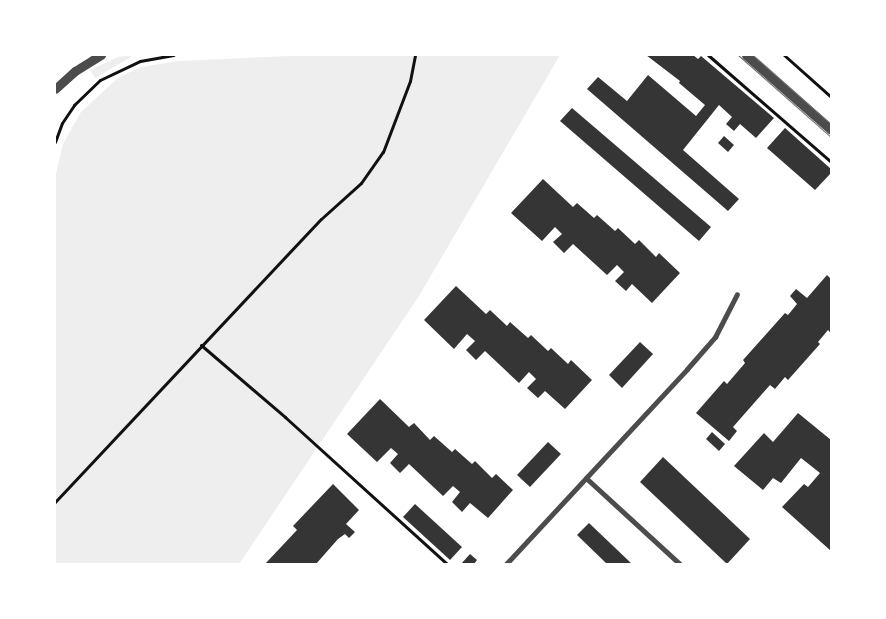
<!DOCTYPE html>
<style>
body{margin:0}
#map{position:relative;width:886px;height:619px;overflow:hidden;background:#fff;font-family:Lato,sans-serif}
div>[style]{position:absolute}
.green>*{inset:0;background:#eee}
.building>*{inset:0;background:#353535}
.path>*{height:3px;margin:-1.5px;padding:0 1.5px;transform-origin:1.5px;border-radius:1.5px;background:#111}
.minor>*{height:5px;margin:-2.5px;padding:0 2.5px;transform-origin:2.5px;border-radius:2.5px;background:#4c4c4c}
.tertiary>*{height:9px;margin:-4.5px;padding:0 4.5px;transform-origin:4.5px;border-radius:4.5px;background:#4c4c4c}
.tram>*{height:1px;margin:-0.5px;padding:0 0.5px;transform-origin:0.5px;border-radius:0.5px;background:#707070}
span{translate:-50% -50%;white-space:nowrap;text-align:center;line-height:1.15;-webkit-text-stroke:4px #fff;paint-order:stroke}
.frame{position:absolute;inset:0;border:56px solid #fff;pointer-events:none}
</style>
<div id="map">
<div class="green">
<i style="clip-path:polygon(131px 55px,131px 57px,95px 78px,90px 70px,118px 57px)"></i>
<i style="clip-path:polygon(312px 55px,560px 55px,419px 296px,239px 564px,55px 564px,55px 178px,63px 144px,81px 112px,119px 77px,141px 67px,179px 61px)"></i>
</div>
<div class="building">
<i style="clip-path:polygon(646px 55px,693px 55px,698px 59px,701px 56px,774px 118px,756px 138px,740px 124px,734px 131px,726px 124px,732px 117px,719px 105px,683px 150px,739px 199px,728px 211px,587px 89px,598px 77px,627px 101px,648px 75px,696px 116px,705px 105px,679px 83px,680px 81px)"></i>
<i style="clip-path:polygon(572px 108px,711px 227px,699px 241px,560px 121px)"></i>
<i style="clip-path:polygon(785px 128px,831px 169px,831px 173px,815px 190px,767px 148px)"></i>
<i style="clip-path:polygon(724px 136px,734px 145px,728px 152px,718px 143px)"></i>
<i style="clip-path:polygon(543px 179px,573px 207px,577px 203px,594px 218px,597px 215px,615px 231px,618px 228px,635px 244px,639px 240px,656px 257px,659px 253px,680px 273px,652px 303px,632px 284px,626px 291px,615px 281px,624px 272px,617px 265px,607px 275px,573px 244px,564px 253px,553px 242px,562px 234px,555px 227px,542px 241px,511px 213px)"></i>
<i style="clip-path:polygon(827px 275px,831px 279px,831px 333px,828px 330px,818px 342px,820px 344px,788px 380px,785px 377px,775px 389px,770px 385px,733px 427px,737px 431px,729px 441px,696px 413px,724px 381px,727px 384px,745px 363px,743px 360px,785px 313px,788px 315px,797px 304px,790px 296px,796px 289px,807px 298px)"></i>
<i style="clip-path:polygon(456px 286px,486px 314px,490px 310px,507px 326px,510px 322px,528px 338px,531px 335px,548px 351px,551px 348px,568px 364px,571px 360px,592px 380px,565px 409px,545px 391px,538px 398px,527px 388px,536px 379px,529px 372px,519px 383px,485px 351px,476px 360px,466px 350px,475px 341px,467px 334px,454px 349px,424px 320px)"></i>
<i style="clip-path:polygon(640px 342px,653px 354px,622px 388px,609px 375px)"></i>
<i style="clip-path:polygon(380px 399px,409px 427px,414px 423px,430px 440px,434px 436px,452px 452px,455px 449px,472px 464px,475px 461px,492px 478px,496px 474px,513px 490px,488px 518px,470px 503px,462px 512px,452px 502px,460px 492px,453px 486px,443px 496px,409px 464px,400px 473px,390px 463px,398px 454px,391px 448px,377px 462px,347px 434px)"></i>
<i style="clip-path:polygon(798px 413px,831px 440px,831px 551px,782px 507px,804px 484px,808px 487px,820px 473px,801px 458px,781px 483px,773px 478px,763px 490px,734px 466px,764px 433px,773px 442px)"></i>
<i style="clip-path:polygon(712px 432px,725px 444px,719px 451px,706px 439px)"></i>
<i style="clip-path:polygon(548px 442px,561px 454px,530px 487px,517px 475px)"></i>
<i style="clip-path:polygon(663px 457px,750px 539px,727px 564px,640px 482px)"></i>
<i style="clip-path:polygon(333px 484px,359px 510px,346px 524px,355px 532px,349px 538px,345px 534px,338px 539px,316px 564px,265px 564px,297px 530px,293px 526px)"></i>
<i style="clip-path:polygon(415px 504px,462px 547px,450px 560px,403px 517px)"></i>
<i style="clip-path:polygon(589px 523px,632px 564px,607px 564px,577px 535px)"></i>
<i style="clip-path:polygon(470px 554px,477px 560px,474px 564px,461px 564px)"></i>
</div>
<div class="path">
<i style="left:708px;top:55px;width:163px;rotate:41deg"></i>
<i style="left:784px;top:55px;width:63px;rotate:41.8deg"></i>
<i style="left:55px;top:142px;width:20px;rotate:-70deg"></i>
<i style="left:62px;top:123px;width:22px;rotate:-56deg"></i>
<i style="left:74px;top:105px;width:36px;rotate:-44deg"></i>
<i style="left:100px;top:80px;width:44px;rotate:-25.4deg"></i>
<i style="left:140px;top:61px;width:34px;rotate:-10deg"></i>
<i style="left:201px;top:345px;width:111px;rotate:40.6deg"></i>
<i style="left:285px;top:417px;width:219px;rotate:42.2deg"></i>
<i style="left:55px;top:502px;width:388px;rotate:-46.8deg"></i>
<i style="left:321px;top:219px;width:54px;rotate:-42deg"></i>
<i style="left:361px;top:183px;width:38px;rotate:-55deg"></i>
<i style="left:383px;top:152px;width:76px;rotate:-69.2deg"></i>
<i style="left:410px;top:81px;width:26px;rotate:-79deg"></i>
</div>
<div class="minor">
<i style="left:586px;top:478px;width:127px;rotate:42.5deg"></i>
<i style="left:506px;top:564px;width:266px;rotate:-47.1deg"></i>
<i style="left:687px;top:369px;width:43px;rotate:-48.8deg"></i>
<i style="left:715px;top:337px;width:48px;rotate:-62.9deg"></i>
</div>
<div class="tertiary">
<i style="left:746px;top:55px;width:113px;rotate:41.4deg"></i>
<i style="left:55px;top:89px;width:27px;rotate:-42deg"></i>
<i style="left:75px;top:71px;width:31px;rotate:-32deg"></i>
</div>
<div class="tram">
<i style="left:738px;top:55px;width:124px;rotate:41.4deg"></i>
<i style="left:753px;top:55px;width:104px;rotate:41.5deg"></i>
</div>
<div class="frame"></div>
</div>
